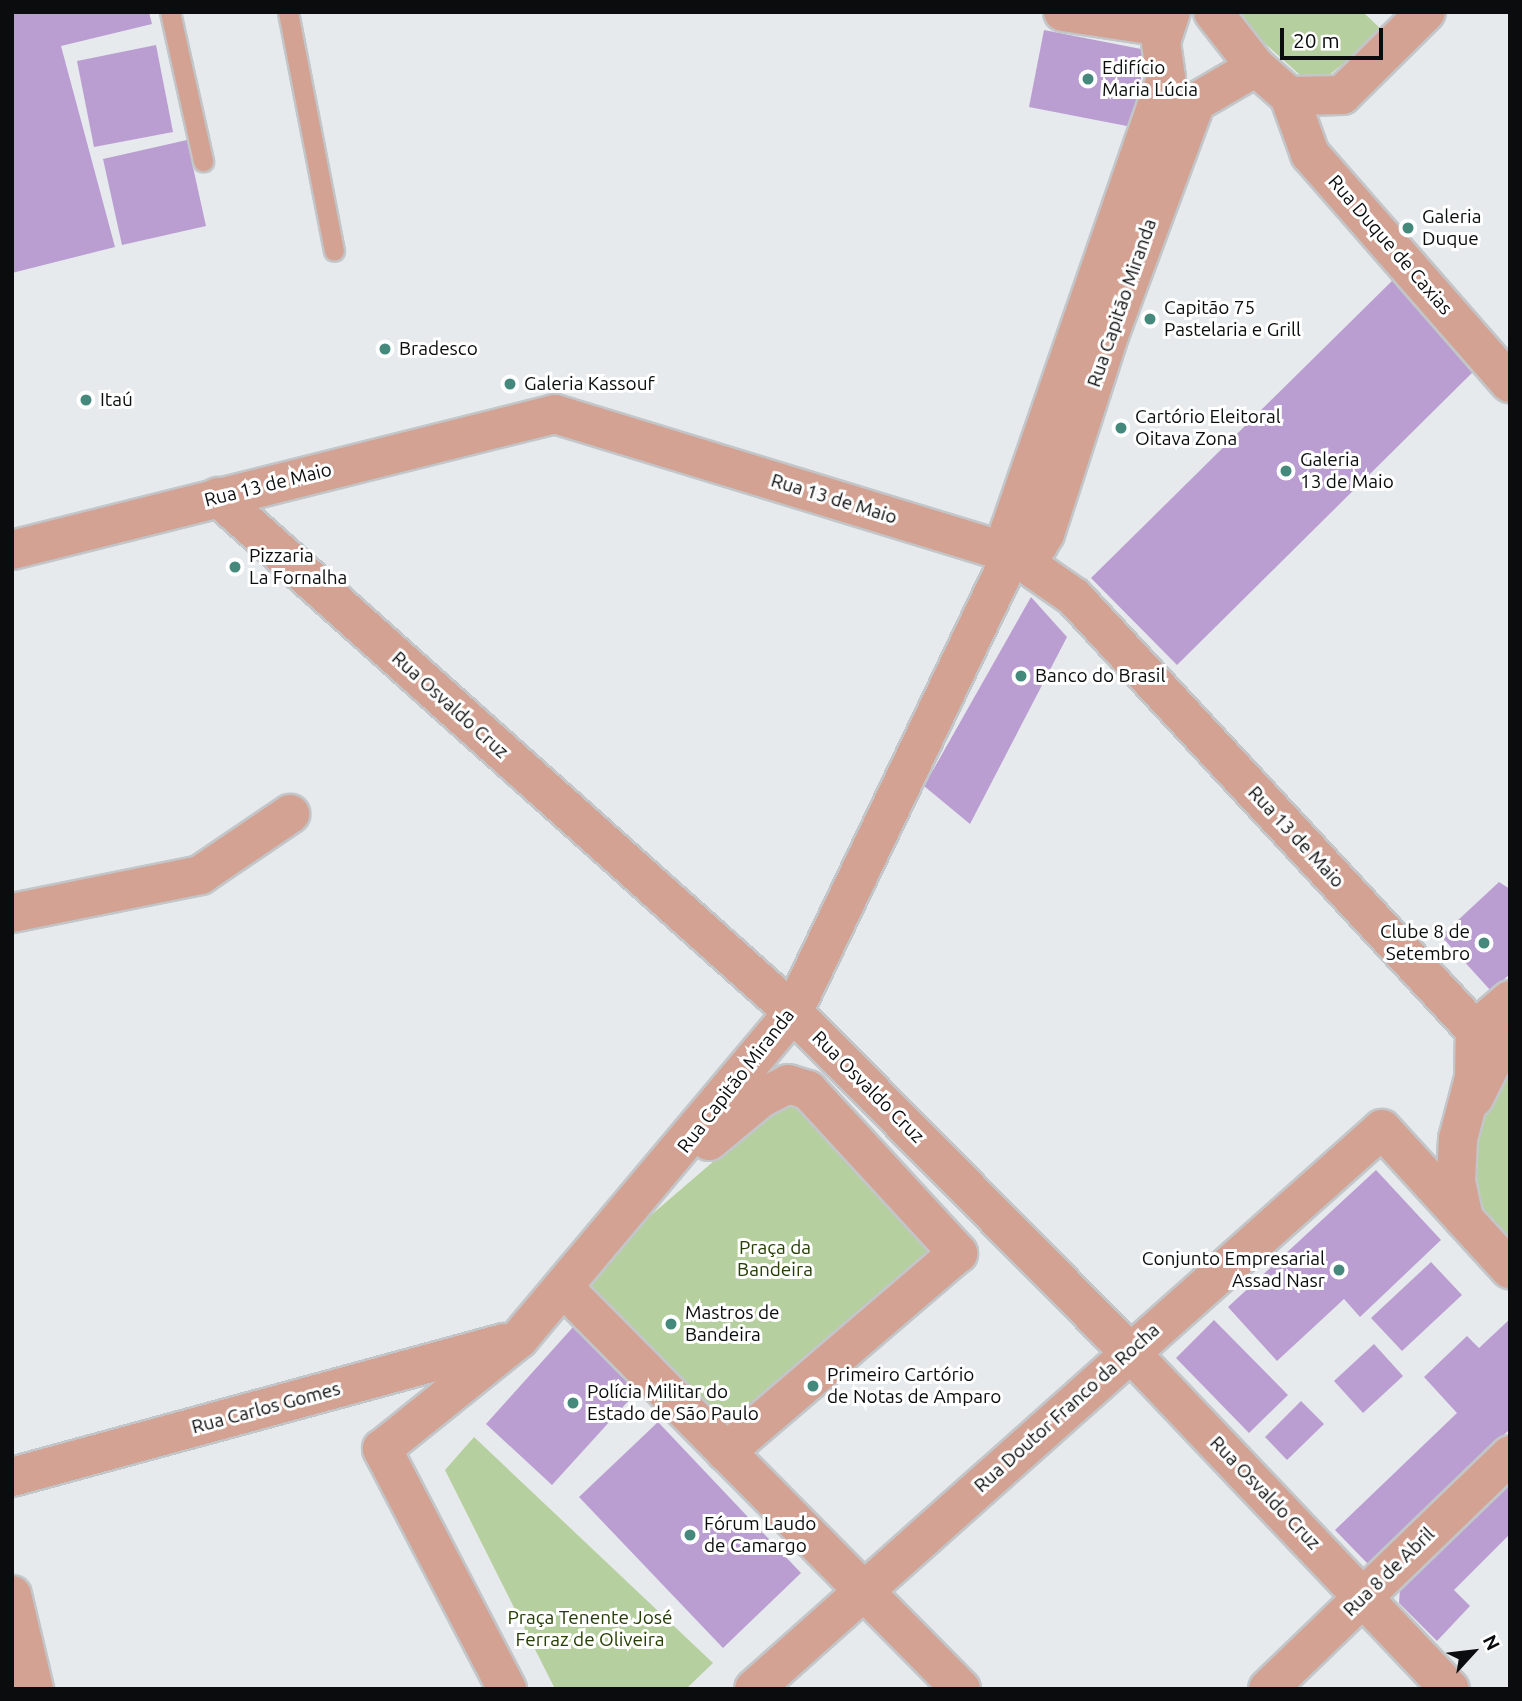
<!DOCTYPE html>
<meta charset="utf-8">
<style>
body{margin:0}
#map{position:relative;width:1522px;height:1701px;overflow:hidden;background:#e6eaed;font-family:Ubuntu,sans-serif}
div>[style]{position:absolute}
.green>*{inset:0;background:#b6cf9e}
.building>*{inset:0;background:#ba9ed1}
.roads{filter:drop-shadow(2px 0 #c3c6c9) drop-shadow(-2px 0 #c3c6c9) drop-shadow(0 2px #c3c6c9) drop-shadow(0 -2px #c3c6c9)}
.service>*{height:19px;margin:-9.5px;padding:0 9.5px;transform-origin:9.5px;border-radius:9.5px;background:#d3a292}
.minor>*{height:38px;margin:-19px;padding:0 19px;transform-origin:19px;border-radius:19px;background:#d3a292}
.tertiary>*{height:38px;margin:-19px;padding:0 19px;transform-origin:19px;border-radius:19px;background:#d3a292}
.dots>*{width:19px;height:19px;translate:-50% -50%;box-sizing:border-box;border:4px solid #fff;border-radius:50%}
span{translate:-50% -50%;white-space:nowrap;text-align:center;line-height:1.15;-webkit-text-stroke:6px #fff;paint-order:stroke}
.poi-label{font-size:19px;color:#0b0c0d}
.left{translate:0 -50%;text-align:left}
.right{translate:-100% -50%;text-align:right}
.street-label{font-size:19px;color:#0b0c0d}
.park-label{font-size:19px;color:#263e03}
.frame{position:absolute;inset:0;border:14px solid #0b0c0d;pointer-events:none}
.north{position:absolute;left:1438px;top:1617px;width:70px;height:70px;-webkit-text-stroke:5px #fff;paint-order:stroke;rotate:63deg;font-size:19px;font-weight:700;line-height:28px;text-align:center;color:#0b0c0d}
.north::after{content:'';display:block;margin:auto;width:24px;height:32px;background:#0b0c0d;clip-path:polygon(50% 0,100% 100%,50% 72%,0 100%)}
.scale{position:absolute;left:1280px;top:28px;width:103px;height:32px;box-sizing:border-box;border:4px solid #0b0c0d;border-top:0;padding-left:9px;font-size:21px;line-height:24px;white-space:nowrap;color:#0b0c0d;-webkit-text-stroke:5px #fff;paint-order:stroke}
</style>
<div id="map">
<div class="green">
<i style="clip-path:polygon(1230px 12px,1363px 12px,1383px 31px,1328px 76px,1300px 75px)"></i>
<i style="clip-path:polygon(1510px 1065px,1510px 1242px,1474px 1205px,1477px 1122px)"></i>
<i style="clip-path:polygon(802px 1103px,942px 1267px,726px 1452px,565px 1289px,779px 1105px)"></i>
<i style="clip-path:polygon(474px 1437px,713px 1663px,686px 1689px,555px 1689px,445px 1470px)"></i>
</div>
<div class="building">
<i style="clip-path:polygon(12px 12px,149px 12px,152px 24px,61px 46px,115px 247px,12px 273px)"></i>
<i style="clip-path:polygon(1044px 30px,1146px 50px,1132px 127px,1029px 107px)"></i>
<i style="clip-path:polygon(156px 45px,173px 132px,94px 147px,77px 61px)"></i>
<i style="clip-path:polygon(187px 140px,206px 226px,122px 245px,103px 159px)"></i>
<i style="clip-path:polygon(1396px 277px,1481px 364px,1177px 665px,1091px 578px)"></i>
<i style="clip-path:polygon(1031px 597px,1067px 637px,970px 824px,924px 786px)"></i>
<i style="clip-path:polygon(1499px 882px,1510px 889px,1510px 974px,1491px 991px,1441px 936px)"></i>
<i style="clip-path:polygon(1376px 1170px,1441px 1240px,1360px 1317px,1344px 1299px,1277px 1361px,1228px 1307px)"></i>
<i style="clip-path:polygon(1431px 1262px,1462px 1295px,1402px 1351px,1371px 1318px)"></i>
<i style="clip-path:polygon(1510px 1319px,1510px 1429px,1369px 1565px,1335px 1530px,1457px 1413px,1424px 1377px,1467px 1336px,1479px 1348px)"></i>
<i style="clip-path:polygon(1214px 1320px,1288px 1395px,1249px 1433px,1176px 1358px)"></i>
<i style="clip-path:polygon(574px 1326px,641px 1387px,552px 1485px,486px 1424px)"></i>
<i style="clip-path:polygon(1374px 1344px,1403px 1376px,1363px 1413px,1334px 1381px)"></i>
<i style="clip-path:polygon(1301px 1401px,1324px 1424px,1287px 1460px,1265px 1437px)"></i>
<i style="clip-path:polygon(658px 1422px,801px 1573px,723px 1648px,579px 1497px)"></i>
<i style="clip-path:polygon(1510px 1475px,1510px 1534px,1454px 1590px,1470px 1606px,1437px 1641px,1399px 1603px,1400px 1588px)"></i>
</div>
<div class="roads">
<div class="service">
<i style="left:170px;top:12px;width:153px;rotate:77.5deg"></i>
<i style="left:288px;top:12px;width:243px;rotate:79.1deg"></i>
</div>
<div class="minor">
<i style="left:1289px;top:96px;width:62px;rotate:70.1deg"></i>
<i style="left:1310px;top:154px;width:304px;rotate:48.9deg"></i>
<i style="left:218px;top:497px;width:772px;rotate:41.85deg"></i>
<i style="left:793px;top:1012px;width:477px;rotate:45.3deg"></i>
<i style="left:1129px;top:1351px;width:466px;rotate:46.5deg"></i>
<i style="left:12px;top:913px;width:192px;rotate:-11.4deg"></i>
<i style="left:200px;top:875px;width:109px;rotate:-34.1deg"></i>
<i style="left:1475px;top:1030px;width:46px;rotate:-40.6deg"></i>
<i style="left:1474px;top:1098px;width:45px;rotate:-63.4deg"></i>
<i style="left:1494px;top:1058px;width:20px;rotate:-37deg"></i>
<i style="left:709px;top:1141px;width:67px;rotate:-39.6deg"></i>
<i style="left:761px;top:1098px;width:30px;rotate:-27deg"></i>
<i style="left:788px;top:1084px;width:21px;rotate:17deg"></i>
<i style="left:808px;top:1090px;width:222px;rotate:47.4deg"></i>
<i style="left:958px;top:1253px;width:306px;rotate:139.4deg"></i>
<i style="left:1464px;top:1219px;width:39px;rotate:-102deg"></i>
<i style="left:1456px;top:1181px;width:42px;rotate:-87.3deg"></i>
<i style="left:1458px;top:1139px;width:63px;rotate:-75.3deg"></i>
<i style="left:1474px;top:1078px;width:48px;rotate:-88.8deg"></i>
<i style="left:565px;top:1289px;width:563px;rotate:45.29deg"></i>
<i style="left:12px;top:1477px;width:510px;rotate:-15.24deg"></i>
<i style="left:12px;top:1595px;width:97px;rotate:76.8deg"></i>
<i style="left:507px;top:1689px;width:271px;rotate:-117.5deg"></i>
<i style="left:382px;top:1449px;width:176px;rotate:-38.8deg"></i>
<i style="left:519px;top:1339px;width:427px;rotate:-50deg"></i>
<i style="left:793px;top:1012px;width:508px;rotate:-64.44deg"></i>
<i style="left:1012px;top:554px;width:75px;rotate:34.7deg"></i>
<i style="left:1074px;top:597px;width:590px;rotate:47.2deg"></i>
<i style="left:754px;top:1689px;width:841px;rotate:-41.72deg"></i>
<i style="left:1382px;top:1129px;width:190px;rotate:47.6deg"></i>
<i style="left:1268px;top:1689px;width:337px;rotate:-44deg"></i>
</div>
<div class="tertiary">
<i style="left:1063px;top:12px;width:101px;rotate:8.5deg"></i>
<i style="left:1213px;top:12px;width:70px;rotate:52deg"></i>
<i style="left:1256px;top:67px;width:44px;rotate:41.3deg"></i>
<i style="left:1289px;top:96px;width:53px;rotate:-1.1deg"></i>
<i style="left:1342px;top:95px;width:118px;rotate:-44.7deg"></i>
<i style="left:12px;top:550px;width:560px;rotate:-14.06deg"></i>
<i style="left:555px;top:414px;width:478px;rotate:17deg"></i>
<i style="left:1012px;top:554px;width:25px;rotate:-95deg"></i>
<i style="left:1010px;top:529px;width:477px;rotate:-70.9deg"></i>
<i style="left:1166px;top:78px;width:36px;rotate:-98deg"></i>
<i style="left:1161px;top:42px;width:32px;rotate:-72deg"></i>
<i style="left:1012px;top:554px;width:28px;rotate:-19deg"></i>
<i style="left:1038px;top:545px;width:13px;rotate:-58deg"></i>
<i style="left:1045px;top:534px;width:211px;rotate:-72.1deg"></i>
<i style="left:1110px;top:333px;width:246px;rotate:-69.6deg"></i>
<i style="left:1196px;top:102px;width:69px;rotate:-30.3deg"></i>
</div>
</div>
<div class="dots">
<i style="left:1088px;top:79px;background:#45887c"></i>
<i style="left:1408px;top:228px;background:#45887c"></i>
<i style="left:1150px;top:319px;background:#45887c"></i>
<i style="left:385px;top:349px;background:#45887c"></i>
<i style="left:510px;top:384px;background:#45887c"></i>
<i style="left:86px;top:400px;background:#45887c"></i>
<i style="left:1121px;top:428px;background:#45887c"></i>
<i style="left:1286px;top:471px;background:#45887c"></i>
<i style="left:235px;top:567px;background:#45887c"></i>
<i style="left:1021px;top:676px;background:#45887c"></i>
<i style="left:1484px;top:943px;background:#45887c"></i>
<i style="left:1339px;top:1270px;background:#45887c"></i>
<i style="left:671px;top:1324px;background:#45887c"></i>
<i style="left:813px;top:1386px;background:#45887c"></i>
<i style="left:573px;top:1403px;background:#45887c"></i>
<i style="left:690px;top:1535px;background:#45887c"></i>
</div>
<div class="poi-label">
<span class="left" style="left:1102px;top:79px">Edifício<br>Maria Lúcia</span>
<span class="left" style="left:1422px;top:228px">Galeria<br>Duque</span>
<span class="left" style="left:1164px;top:319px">Capitão 75<br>Pastelaria e Grill</span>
<span class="left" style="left:399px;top:349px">Bradesco</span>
<span class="left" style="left:524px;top:384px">Galeria Kassouf</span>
<span class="left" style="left:100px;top:400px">Itaú</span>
<span class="left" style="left:1135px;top:428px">Cartório Eleitoral<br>Oitava Zona</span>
<span class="left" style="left:1300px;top:471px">Galeria<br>13 de Maio</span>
<span class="left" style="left:249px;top:567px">Pizzaria<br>La Fornalha</span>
<span class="left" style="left:1035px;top:676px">Banco do Brasil</span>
<span class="right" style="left:1470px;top:943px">Clube 8 de<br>Setembro</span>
<span class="right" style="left:1325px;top:1270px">Conjunto Empresarial<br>Assad Nasr</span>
<span class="left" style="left:685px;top:1324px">Mastros de<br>Bandeira</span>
<span class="left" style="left:827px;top:1386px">Primeiro Cartório<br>de Notas de Amparo</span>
<span class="left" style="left:587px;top:1403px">Polícia Militar do<br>Estado de São Paulo</span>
<span class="left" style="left:704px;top:1535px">Fórum Laudo<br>de Camargo</span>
</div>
<div class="street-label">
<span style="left:1390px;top:245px;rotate:49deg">Rua Duque de Caxias</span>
<span style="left:1122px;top:303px;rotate:-71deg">Rua Capitão Miranda</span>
<span style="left:268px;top:485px;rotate:-14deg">Rua 13 de Maio</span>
<span style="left:834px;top:499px;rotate:17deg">Rua 13 de Maio</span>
<span style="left:450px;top:705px;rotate:42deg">Rua Osvaldo Cruz</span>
<span style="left:1296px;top:837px;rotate:47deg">Rua 13 de Maio</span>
<span style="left:736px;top:1081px;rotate:-52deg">Rua Capitão Miranda</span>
<span style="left:868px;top:1087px;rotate:45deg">Rua Osvaldo Cruz</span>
<span style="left:266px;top:1408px;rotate:-15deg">Rua Carlos Gomes</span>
<span style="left:1067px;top:1408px;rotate:-42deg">Rua Doutor Franco da Rocha</span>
<span style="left:1265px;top:1493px;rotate:46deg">Rua Osvaldo Cruz</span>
<span style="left:1389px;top:1572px;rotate:-44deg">Rua 8 de Abril</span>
</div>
<div class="park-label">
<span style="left:775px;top:1259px">Praça da<br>Bandeira</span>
<span style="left:590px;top:1629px">Praça Tenente José<br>Ferraz de Oliveira</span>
</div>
<div class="frame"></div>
<div class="north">N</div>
<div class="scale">20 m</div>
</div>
